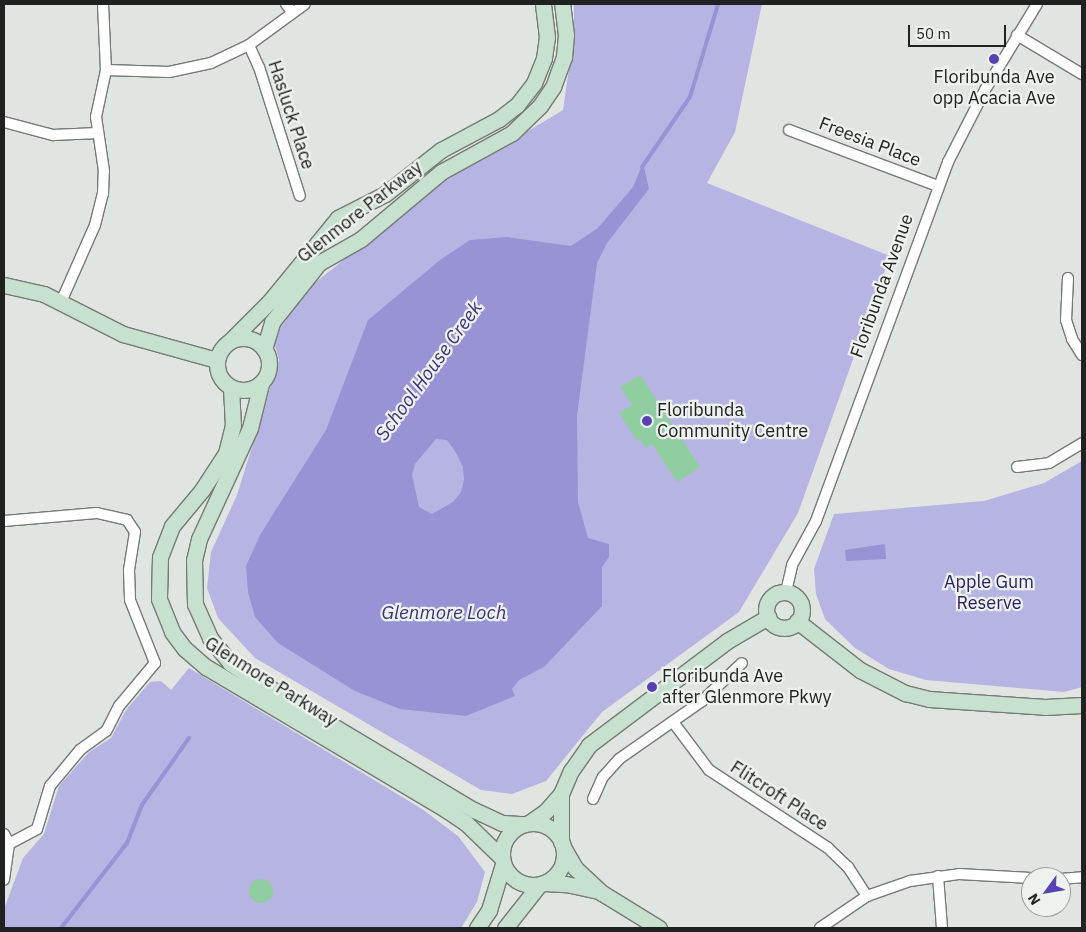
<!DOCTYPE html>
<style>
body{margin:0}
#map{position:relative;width:1086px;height:932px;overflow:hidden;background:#e0e5e1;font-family:"IBM Plex Sans",sans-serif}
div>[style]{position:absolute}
.green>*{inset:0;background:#b5b4e3}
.water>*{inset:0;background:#9793d4}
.stream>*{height:4px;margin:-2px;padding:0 2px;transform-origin:2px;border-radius:2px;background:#9793d4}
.building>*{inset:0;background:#8fce9e}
.round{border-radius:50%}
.roads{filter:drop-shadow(1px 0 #757a76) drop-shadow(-1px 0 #757a76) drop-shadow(0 1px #757a76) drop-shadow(0 -1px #757a76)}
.street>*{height:10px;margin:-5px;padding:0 5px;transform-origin:5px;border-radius:5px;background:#fff}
.secondary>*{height:15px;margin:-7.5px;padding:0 7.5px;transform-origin:7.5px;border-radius:7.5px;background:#c7e1cf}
.secondary>.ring{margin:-7.5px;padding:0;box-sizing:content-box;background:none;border:15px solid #c7e1cf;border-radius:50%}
.dots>*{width:14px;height:14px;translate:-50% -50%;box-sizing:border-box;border:2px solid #edf2ee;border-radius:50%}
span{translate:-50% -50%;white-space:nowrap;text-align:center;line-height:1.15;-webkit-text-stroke:4.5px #edf2ee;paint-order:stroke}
.poi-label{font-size:18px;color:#202221}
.left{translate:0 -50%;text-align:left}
.street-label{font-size:18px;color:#202221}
.park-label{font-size:18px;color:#2b1a65}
.water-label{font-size:19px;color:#3c307c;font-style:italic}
.frame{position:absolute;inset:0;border:5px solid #202221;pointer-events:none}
.north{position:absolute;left:1021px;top:867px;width:50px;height:50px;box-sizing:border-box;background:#edf2ee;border:1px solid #9b9f9c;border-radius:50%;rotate:238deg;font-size:14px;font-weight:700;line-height:20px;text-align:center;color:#202221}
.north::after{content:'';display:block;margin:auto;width:18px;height:22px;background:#5740b8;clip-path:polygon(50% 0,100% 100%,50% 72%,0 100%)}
.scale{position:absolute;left:908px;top:25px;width:98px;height:22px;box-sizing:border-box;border:2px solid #202221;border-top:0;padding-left:6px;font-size:15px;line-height:18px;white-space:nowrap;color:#202221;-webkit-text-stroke:4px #edf2ee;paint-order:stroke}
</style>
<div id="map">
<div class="green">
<i style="clip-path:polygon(574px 4px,762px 4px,735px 132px,707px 183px,890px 256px,798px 513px,739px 612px,602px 712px,546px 781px,512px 794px,481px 790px,255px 658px,218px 618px,207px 588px,211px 552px,237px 495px,279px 360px,273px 339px,306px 290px,435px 187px,563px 110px,574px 34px)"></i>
<i style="clip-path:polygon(1082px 461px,1082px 687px,1064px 692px,926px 680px,889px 669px,855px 648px,825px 619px,816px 594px,814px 569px,834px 514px,984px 501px,1044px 483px)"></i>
<i style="clip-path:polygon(189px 668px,422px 809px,458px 836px,485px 872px,477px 902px,461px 928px,4px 928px,4px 909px,23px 858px,44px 834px,59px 786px,89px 752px,111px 738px,126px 710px,150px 682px,161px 681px,171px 690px)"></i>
</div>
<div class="water">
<i style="clip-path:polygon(evenodd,643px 163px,649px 189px,607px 243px,597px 263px,577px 416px,578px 502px,588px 538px,609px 544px,609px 557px,602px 567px,602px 606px,544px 667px,519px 680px,512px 689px,515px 696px,466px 716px,400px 709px,355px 691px,278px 643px,255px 617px,248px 592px,246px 566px,260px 535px,326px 430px,368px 320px,440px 260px,470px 240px,507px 237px,571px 246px,598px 228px,633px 187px,643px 163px,436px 439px,447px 440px,455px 451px,463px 467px,464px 480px,461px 492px,453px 502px,432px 514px,419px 507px,412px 475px,415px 464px,436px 439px)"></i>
<i style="clip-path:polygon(885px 544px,886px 559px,846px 561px,845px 550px)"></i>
</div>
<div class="stream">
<i style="left:642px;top:167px;width:85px;rotate:-55.6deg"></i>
<i style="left:690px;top:97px;width:97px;rotate:-73.2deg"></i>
<i style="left:61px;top:928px;width:108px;rotate:-52.2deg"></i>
<i style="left:127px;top:843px;width:41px;rotate:-68.5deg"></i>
<i style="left:142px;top:805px;width:82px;rotate:-55deg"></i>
</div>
<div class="building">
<i style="clip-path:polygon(640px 375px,700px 467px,677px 482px,652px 444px,646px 448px,640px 439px,637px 441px,619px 413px,632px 405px,620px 387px)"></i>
<i class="round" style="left:249px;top:879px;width:24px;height:24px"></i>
</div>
<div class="roads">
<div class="street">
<i style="left:286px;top:4px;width:11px;rotate:52deg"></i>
<i style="left:1017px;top:35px;width:76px;rotate:31deg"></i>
<i style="left:249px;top:45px;width:24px;rotate:66deg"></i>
<i style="left:259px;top:67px;width:135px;rotate:72.4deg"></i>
<i style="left:106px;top:70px;width:63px;rotate:1.8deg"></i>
<i style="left:169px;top:72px;width:43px;rotate:-12.1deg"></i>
<i style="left:211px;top:63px;width:42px;rotate:-25.3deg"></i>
<i style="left:249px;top:45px;width:69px;rotate:-36.2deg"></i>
<i style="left:4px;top:122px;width:51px;rotate:14.9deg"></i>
<i style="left:53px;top:135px;width:45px;rotate:-2.5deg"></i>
<i style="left:789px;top:130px;width:159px;rotate:20.6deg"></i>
<i style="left:1068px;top:278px;width:42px;rotate:92.7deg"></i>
<i style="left:1066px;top:320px;width:20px;rotate:72deg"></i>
<i style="left:1072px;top:339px;width:19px;rotate:58deg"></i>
<i style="left:61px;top:302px;width:84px;rotate:-66.2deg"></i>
<i style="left:95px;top:225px;width:32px;rotate:-76deg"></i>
<i style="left:103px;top:194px;width:23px;rotate:-88deg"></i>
<i style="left:104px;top:171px;width:55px;rotate:-98.4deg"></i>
<i style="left:96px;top:117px;width:48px;rotate:-78deg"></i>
<i style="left:106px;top:70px;width:66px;rotate:-92.6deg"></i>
<i style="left:1017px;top:467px;width:32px;rotate:-7deg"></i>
<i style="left:1049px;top:463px;width:39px;rotate:-31deg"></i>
<i style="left:4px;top:521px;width:93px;rotate:-4.9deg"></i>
<i style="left:97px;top:513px;width:31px;rotate:13deg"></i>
<i style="left:127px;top:520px;width:14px;rotate:56deg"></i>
<i style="left:135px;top:532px;width:38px;rotate:99deg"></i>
<i style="left:129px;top:570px;width:30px;rotate:88deg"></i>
<i style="left:130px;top:600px;width:68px;rotate:68.4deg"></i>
<i style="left:155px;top:663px;width:56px;rotate:129.9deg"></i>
<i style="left:119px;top:706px;width:28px;rotate:117deg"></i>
<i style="left:106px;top:731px;width:32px;rotate:144deg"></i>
<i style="left:80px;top:750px;width:47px;rotate:129.8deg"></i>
<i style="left:50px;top:786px;width:45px;rotate:106.8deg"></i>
<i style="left:37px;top:829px;width:32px;rotate:152deg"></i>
<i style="left:786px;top:592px;width:28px;rotate:-77deg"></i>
<i style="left:792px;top:565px;width:50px;rotate:-61.4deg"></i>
<i style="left:816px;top:521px;width:382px;rotate:-69.8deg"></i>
<i style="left:948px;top:162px;width:81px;rotate:-62.8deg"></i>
<i style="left:985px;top:90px;width:100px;rotate:-58.8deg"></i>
<i style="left:673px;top:722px;width:60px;rotate:53.1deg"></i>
<i style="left:709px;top:770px;width:142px;rotate:33.2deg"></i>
<i style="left:828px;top:848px;width:28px;rotate:44deg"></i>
<i style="left:848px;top:867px;width:35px;rotate:57deg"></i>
<i style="left:593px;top:799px;width:24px;rotate:-66deg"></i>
<i style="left:603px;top:777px;width:24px;rotate:-48deg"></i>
<i style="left:619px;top:759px;width:101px;rotate:-34.9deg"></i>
<i style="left:702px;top:701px;width:55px;rotate:-43.5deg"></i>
<i style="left:4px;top:834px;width:11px;rotate:63deg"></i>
<i style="left:9px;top:844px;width:36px;rotate:98deg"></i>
<i style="left:938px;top:876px;width:52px;rotate:85.6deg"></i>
<i style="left:1061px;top:879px;width:21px;rotate:-5deg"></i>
<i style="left:820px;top:928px;width:57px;rotate:-34.2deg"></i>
<i style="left:867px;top:896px;width:46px;rotate:-19.2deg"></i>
<i style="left:910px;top:881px;width:49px;rotate:-8.1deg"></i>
<i style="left:959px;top:874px;width:72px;rotate:3.2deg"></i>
</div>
<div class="secondary">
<i style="left:4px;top:285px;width:41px;rotate:12.7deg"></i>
<i style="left:44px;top:294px;width:89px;rotate:26.9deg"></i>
<i style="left:123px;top:334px;width:97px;rotate:15.6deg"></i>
<i class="ring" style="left:217px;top:338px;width:37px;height:37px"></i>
<i style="left:230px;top:341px;width:57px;rotate:-45deg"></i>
<i style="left:270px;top:301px;width:107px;rotate:-50.7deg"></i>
<i style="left:338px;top:218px;width:53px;rotate:-27.1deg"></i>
<i style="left:385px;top:194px;width:71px;rotate:-38.2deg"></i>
<i style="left:441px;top:150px;width:66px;rotate:-28.1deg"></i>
<i style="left:499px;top:119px;width:23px;rotate:-38deg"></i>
<i style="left:517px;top:105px;width:28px;rotate:-52deg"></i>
<i style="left:534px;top:83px;width:27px;rotate:-68deg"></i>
<i style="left:544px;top:58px;width:21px;rotate:-82deg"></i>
<i style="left:547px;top:37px;width:33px;rotate:-97deg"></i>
<i style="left:264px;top:349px;width:28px;rotate:-73deg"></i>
<i style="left:272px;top:322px;width:75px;rotate:-51.5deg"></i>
<i style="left:319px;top:263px;width:48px;rotate:-29.7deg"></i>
<i style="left:361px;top:239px;width:104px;rotate:-39.9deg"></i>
<i style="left:441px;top:172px;width:81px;rotate:-28.8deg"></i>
<i style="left:512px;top:133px;width:39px;rotate:-44deg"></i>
<i style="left:540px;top:106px;width:23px;rotate:-56deg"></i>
<i style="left:553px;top:87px;width:32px;rotate:-70deg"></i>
<i style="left:564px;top:57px;width:22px;rotate:-85deg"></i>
<i style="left:566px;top:35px;width:31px;rotate:-97deg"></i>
<i style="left:261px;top:384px;width:45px;rotate:104deg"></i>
<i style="left:250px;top:428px;width:122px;rotate:114.7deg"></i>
<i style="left:199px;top:539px;width:22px;rotate:103deg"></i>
<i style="left:194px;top:560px;width:44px;rotate:88.7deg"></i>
<i style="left:195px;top:604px;width:37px;rotate:66deg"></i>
<i style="left:210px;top:638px;width:32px;rotate:51deg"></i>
<i style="left:230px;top:663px;width:22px;rotate:34deg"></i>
<i style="left:248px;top:675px;width:263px;rotate:30.9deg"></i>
<i style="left:474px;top:810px;width:31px;rotate:25deg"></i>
<i style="left:502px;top:823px;width:22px;rotate:3deg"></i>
<i style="left:231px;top:388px;width:37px;rotate:87deg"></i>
<i style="left:233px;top:425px;width:29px;rotate:104deg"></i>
<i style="left:226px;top:453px;width:44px;rotate:123deg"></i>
<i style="left:202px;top:490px;width:47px;rotate:129.8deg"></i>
<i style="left:172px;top:526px;width:33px;rotate:111deg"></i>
<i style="left:160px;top:557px;width:42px;rotate:91.4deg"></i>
<i style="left:159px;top:599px;width:35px;rotate:68deg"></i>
<i style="left:172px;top:632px;width:21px;rotate:53deg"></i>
<i style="left:185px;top:649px;width:28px;rotate:41deg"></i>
<i style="left:206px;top:667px;width:278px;rotate:30.7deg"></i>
<i style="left:445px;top:809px;width:25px;rotate:34deg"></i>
<i style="left:466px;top:823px;width:50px;rotate:44.2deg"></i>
<i class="ring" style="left:766px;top:592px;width:21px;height:21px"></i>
<i style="left:797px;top:621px;width:80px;rotate:37.9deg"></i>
<i style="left:860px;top:670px;width:51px;rotate:27.1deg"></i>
<i style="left:905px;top:693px;width:25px;rotate:14deg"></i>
<i style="left:929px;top:699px;width:116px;rotate:3.9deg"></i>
<i style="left:1045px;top:707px;width:37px;rotate:-3deg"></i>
<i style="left:529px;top:823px;width:21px;rotate:-35deg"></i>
<i style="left:546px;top:811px;width:23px;rotate:-49deg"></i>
<i class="ring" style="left:502px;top:823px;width:47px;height:47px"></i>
<i style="left:561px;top:842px;width:48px;rotate:-90deg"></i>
<i style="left:561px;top:794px;width:25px;rotate:-67deg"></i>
<i style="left:571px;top:771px;width:32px;rotate:-55deg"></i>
<i style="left:589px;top:745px;width:173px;rotate:-37deg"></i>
<i style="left:727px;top:641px;width:48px;rotate:-30.3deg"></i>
<i style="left:563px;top:847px;width:24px;rotate:60deg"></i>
<i style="left:575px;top:868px;width:37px;rotate:43deg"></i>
<i style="left:602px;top:893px;width:67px;rotate:31.6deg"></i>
<i style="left:544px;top:883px;width:22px;rotate:3deg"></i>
<i style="left:566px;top:884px;width:33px;rotate:12deg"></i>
<i style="left:477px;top:928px;width:22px;rotate:-56deg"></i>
<i style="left:489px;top:910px;width:48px;rotate:-73.1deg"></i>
<i style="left:505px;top:928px;width:55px;rotate:-51.7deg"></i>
</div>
</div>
<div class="dots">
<i style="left:994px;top:59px;background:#5740b8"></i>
<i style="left:647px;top:421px;background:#5740b8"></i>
<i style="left:652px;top:687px;background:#5740b8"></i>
</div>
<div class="poi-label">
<span style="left:994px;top:88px">Floribunda Ave<br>opp Acacia Ave</span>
<span class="left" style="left:657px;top:421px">Floribunda<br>Community Centre</span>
<span class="left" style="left:662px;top:687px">Floribunda Ave<br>after Glenmore Pkwy</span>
</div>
<div class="street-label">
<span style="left:291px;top:115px;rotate:72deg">Hasluck Place</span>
<span style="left:870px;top:142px;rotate:21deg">Freesia Place</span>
<span style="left:360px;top:212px;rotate:-38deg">Glenmore Parkway</span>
<span style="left:882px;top:286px;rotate:-70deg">Floribunda Avenue</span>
<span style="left:271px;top:682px;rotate:32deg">Glenmore Parkway</span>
<span style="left:779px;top:796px;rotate:33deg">Flitcroft Place</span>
</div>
<div class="park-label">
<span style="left:989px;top:593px">Apple Gum<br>Reserve</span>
</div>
<div class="water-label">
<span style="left:429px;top:371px;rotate:-54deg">School House Creek</span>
<span style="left:444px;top:613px">Glenmore Loch</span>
</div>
<div class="frame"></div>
<div class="north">N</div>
<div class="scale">50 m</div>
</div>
